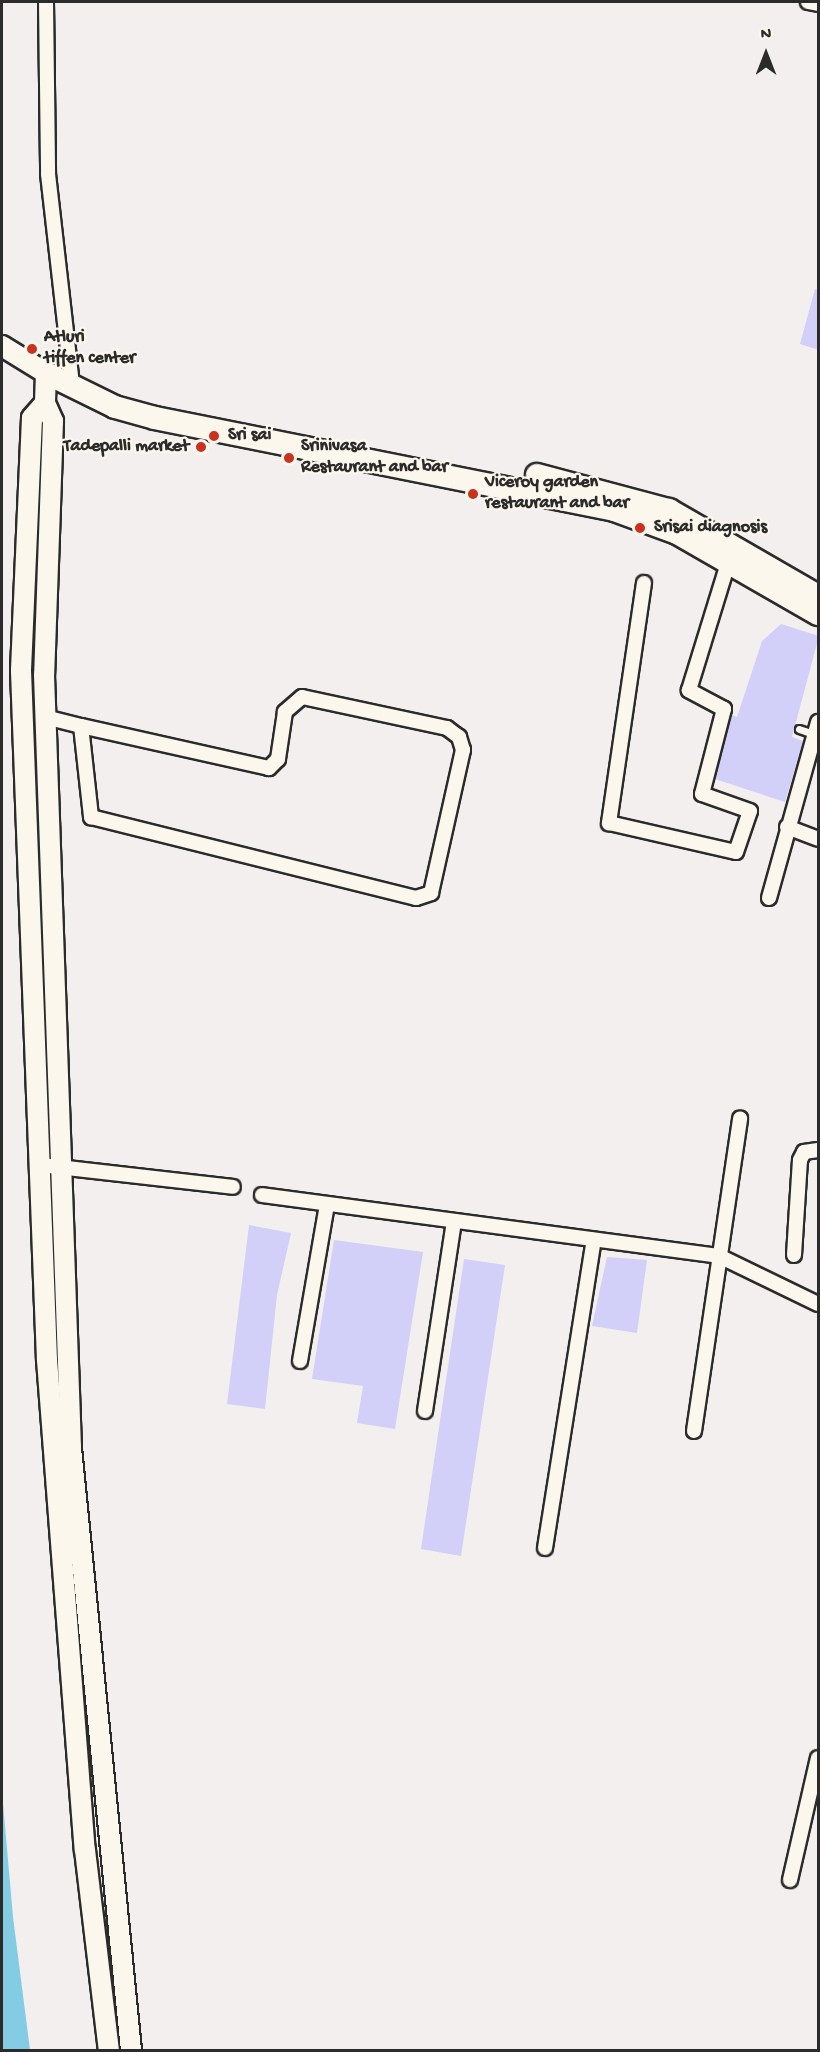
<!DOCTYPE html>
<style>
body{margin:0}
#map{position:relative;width:820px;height:2052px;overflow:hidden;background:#f3efee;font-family:"Gochi Hand",sans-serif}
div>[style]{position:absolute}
.water>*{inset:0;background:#83cce3}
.building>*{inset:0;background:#d2cff8}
.roads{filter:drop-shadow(2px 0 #2b2b2b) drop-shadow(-2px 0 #2b2b2b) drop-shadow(0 2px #2b2b2b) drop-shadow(0 -2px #2b2b2b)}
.service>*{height:7px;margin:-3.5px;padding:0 3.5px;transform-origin:3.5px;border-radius:3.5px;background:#fbf7ec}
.minor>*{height:14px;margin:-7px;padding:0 7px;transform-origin:7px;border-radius:7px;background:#fbf7ec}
.secondary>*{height:20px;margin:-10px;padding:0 10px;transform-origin:10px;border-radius:10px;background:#fbf7ec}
.primary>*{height:22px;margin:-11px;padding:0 11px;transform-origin:11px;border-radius:11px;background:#fbf7ec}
.dots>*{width:16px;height:16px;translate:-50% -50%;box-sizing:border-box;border:3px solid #fbf7ec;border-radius:50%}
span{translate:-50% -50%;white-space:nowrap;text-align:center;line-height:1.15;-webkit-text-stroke:4.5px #fbf7ec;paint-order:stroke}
.poi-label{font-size:18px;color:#2b2b2b;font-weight:700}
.left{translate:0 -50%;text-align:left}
.right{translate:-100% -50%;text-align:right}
.frame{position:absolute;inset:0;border:3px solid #2b2b2b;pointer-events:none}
.north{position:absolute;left:736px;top:24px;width:60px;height:60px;-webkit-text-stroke:4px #fbf7ec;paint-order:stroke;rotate:0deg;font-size:16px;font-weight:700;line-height:24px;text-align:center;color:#2b2b2b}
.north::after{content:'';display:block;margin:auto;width:21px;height:27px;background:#2b2b2b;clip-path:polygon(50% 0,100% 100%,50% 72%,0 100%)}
</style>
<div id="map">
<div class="water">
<i style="clip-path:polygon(2px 1792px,13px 1917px,30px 2050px,2px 2050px)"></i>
</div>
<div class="building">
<i style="clip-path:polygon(815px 289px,819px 290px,819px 350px,800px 344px)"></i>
<i style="clip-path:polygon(781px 624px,819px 636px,792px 737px,803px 741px,785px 802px,715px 779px,732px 715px,737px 717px,762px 641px)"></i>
<i style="clip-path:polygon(249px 1225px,291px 1233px,277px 1295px,265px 1409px,227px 1404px)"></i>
<i style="clip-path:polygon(334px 1240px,423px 1252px,395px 1429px,357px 1423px,363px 1386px,312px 1379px)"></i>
<i style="clip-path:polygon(607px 1257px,647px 1260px,637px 1333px,592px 1326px)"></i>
<i style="clip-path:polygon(464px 1259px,505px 1265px,461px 1556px,421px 1549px)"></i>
</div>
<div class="roads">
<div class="service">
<i style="left:799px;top:729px;width:18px;rotate:19deg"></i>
</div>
<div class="minor">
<i style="left:46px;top:2px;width:172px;rotate:89.3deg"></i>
<i style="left:48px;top:174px;width:211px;rotate:83.5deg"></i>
<i style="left:808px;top:2px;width:10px;rotate:11deg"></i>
<i style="left:644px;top:583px;width:243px;rotate:98.3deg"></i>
<i style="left:609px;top:823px;width:130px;rotate:12.9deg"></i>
<i style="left:736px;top:852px;width:43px;rotate:-71.1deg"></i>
<i style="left:750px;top:811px;width:51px;rotate:-160.5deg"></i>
<i style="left:702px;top:794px;width:88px;rotate:-75.5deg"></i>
<i style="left:724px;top:709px;width:40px;rotate:-152deg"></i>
<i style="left:689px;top:690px;width:133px;rotate:-72.9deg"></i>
<i style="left:45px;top:717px;width:37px;rotate:14deg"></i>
<i style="left:81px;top:726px;width:92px;rotate:83.7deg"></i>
<i style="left:91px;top:817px;width:335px;rotate:14deg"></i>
<i style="left:416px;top:898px;width:16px;rotate:-18deg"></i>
<i style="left:431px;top:893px;width:147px;rotate:-77.4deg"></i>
<i style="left:463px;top:750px;width:14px;rotate:-107deg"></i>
<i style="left:459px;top:737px;width:15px;rotate:-143deg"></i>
<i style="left:447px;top:728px;width:148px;rotate:-167.9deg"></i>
<i style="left:302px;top:697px;width:23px;rotate:139deg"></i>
<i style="left:285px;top:712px;width:48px;rotate:98.5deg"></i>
<i style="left:278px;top:759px;width:13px;rotate:135deg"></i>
<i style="left:269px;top:768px;width:193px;rotate:-167.4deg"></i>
<i style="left:787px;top:827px;width:33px;rotate:21deg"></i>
<i style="left:769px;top:898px;width:183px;rotate:-74.4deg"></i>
<i style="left:41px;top:1165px;width:193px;rotate:6.5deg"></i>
<i style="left:262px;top:1195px;width:461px;rotate:7.6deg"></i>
<i style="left:719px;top:1256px;width:110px;rotate:25.9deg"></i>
<i style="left:794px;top:1255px;width:95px;rotate:-86.4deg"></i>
<i style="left:800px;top:1160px;width:9px;rotate:-63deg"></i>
<i style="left:804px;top:1152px;width:14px;rotate:-8deg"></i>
<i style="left:300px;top:1361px;width:159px;rotate:-80.2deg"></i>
<i style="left:425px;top:1411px;width:192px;rotate:-81.3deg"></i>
<i style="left:694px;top:1431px;width:316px;rotate:-81.6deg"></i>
<i style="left:545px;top:1548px;width:312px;rotate:-81deg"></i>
<i style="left:790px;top:1880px;width:125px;rotate:-77.1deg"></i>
</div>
<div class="secondary">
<i style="left:2px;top:346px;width:52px;rotate:31.5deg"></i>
<i style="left:46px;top:373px;width:30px;rotate:92deg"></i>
<i style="left:45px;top:403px;width:20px;rotate:66deg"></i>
<i style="left:53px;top:421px;width:254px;rotate:92deg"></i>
<i style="left:44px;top:675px;width:773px;rotate:88deg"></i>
<i style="left:71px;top:1448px;width:605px;rotate:84.31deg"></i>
<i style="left:45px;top:403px;width:20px;rotate:131deg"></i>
<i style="left:32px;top:418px;width:253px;rotate:92.5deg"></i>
<i style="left:21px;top:671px;width:689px;rotate:87.84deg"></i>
<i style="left:47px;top:1360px;width:491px;rotate:85.6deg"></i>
<i style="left:85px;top:1850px;width:201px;rotate:83.2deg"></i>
</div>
<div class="primary">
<i style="left:46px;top:373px;width:77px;rotate:26.2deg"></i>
<i style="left:115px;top:407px;width:41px;rotate:15.4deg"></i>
<i style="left:155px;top:418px;width:468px;rotate:11.3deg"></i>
<i style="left:614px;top:510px;width:67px;rotate:20.1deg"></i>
<i style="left:677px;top:533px;width:163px;rotate:29.9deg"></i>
<i style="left:537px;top:475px;width:137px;rotate:14.9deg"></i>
<i style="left:669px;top:510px;width:172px;rotate:30deg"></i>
</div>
</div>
<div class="dots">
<i style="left:32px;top:349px;background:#c8321e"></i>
<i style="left:214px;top:436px;background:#c8321e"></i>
<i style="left:201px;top:447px;background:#c8321e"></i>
<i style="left:289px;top:458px;background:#c8321e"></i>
<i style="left:473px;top:494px;background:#c8321e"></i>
<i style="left:640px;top:528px;background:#c8321e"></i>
</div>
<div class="poi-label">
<span class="left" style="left:44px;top:349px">Atluri<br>tiffen center</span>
<span class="left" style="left:228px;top:436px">Sri sai</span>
<span class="right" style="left:189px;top:447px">Tadepalli market</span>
<span class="left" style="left:301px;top:458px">Srinivasa<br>Restaurant and bar</span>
<span class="left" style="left:485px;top:494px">Viceroy garden<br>restaurant and bar</span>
<span class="left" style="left:654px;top:528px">Srisai diagnosis</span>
</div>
<div class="frame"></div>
<div class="north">N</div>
</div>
